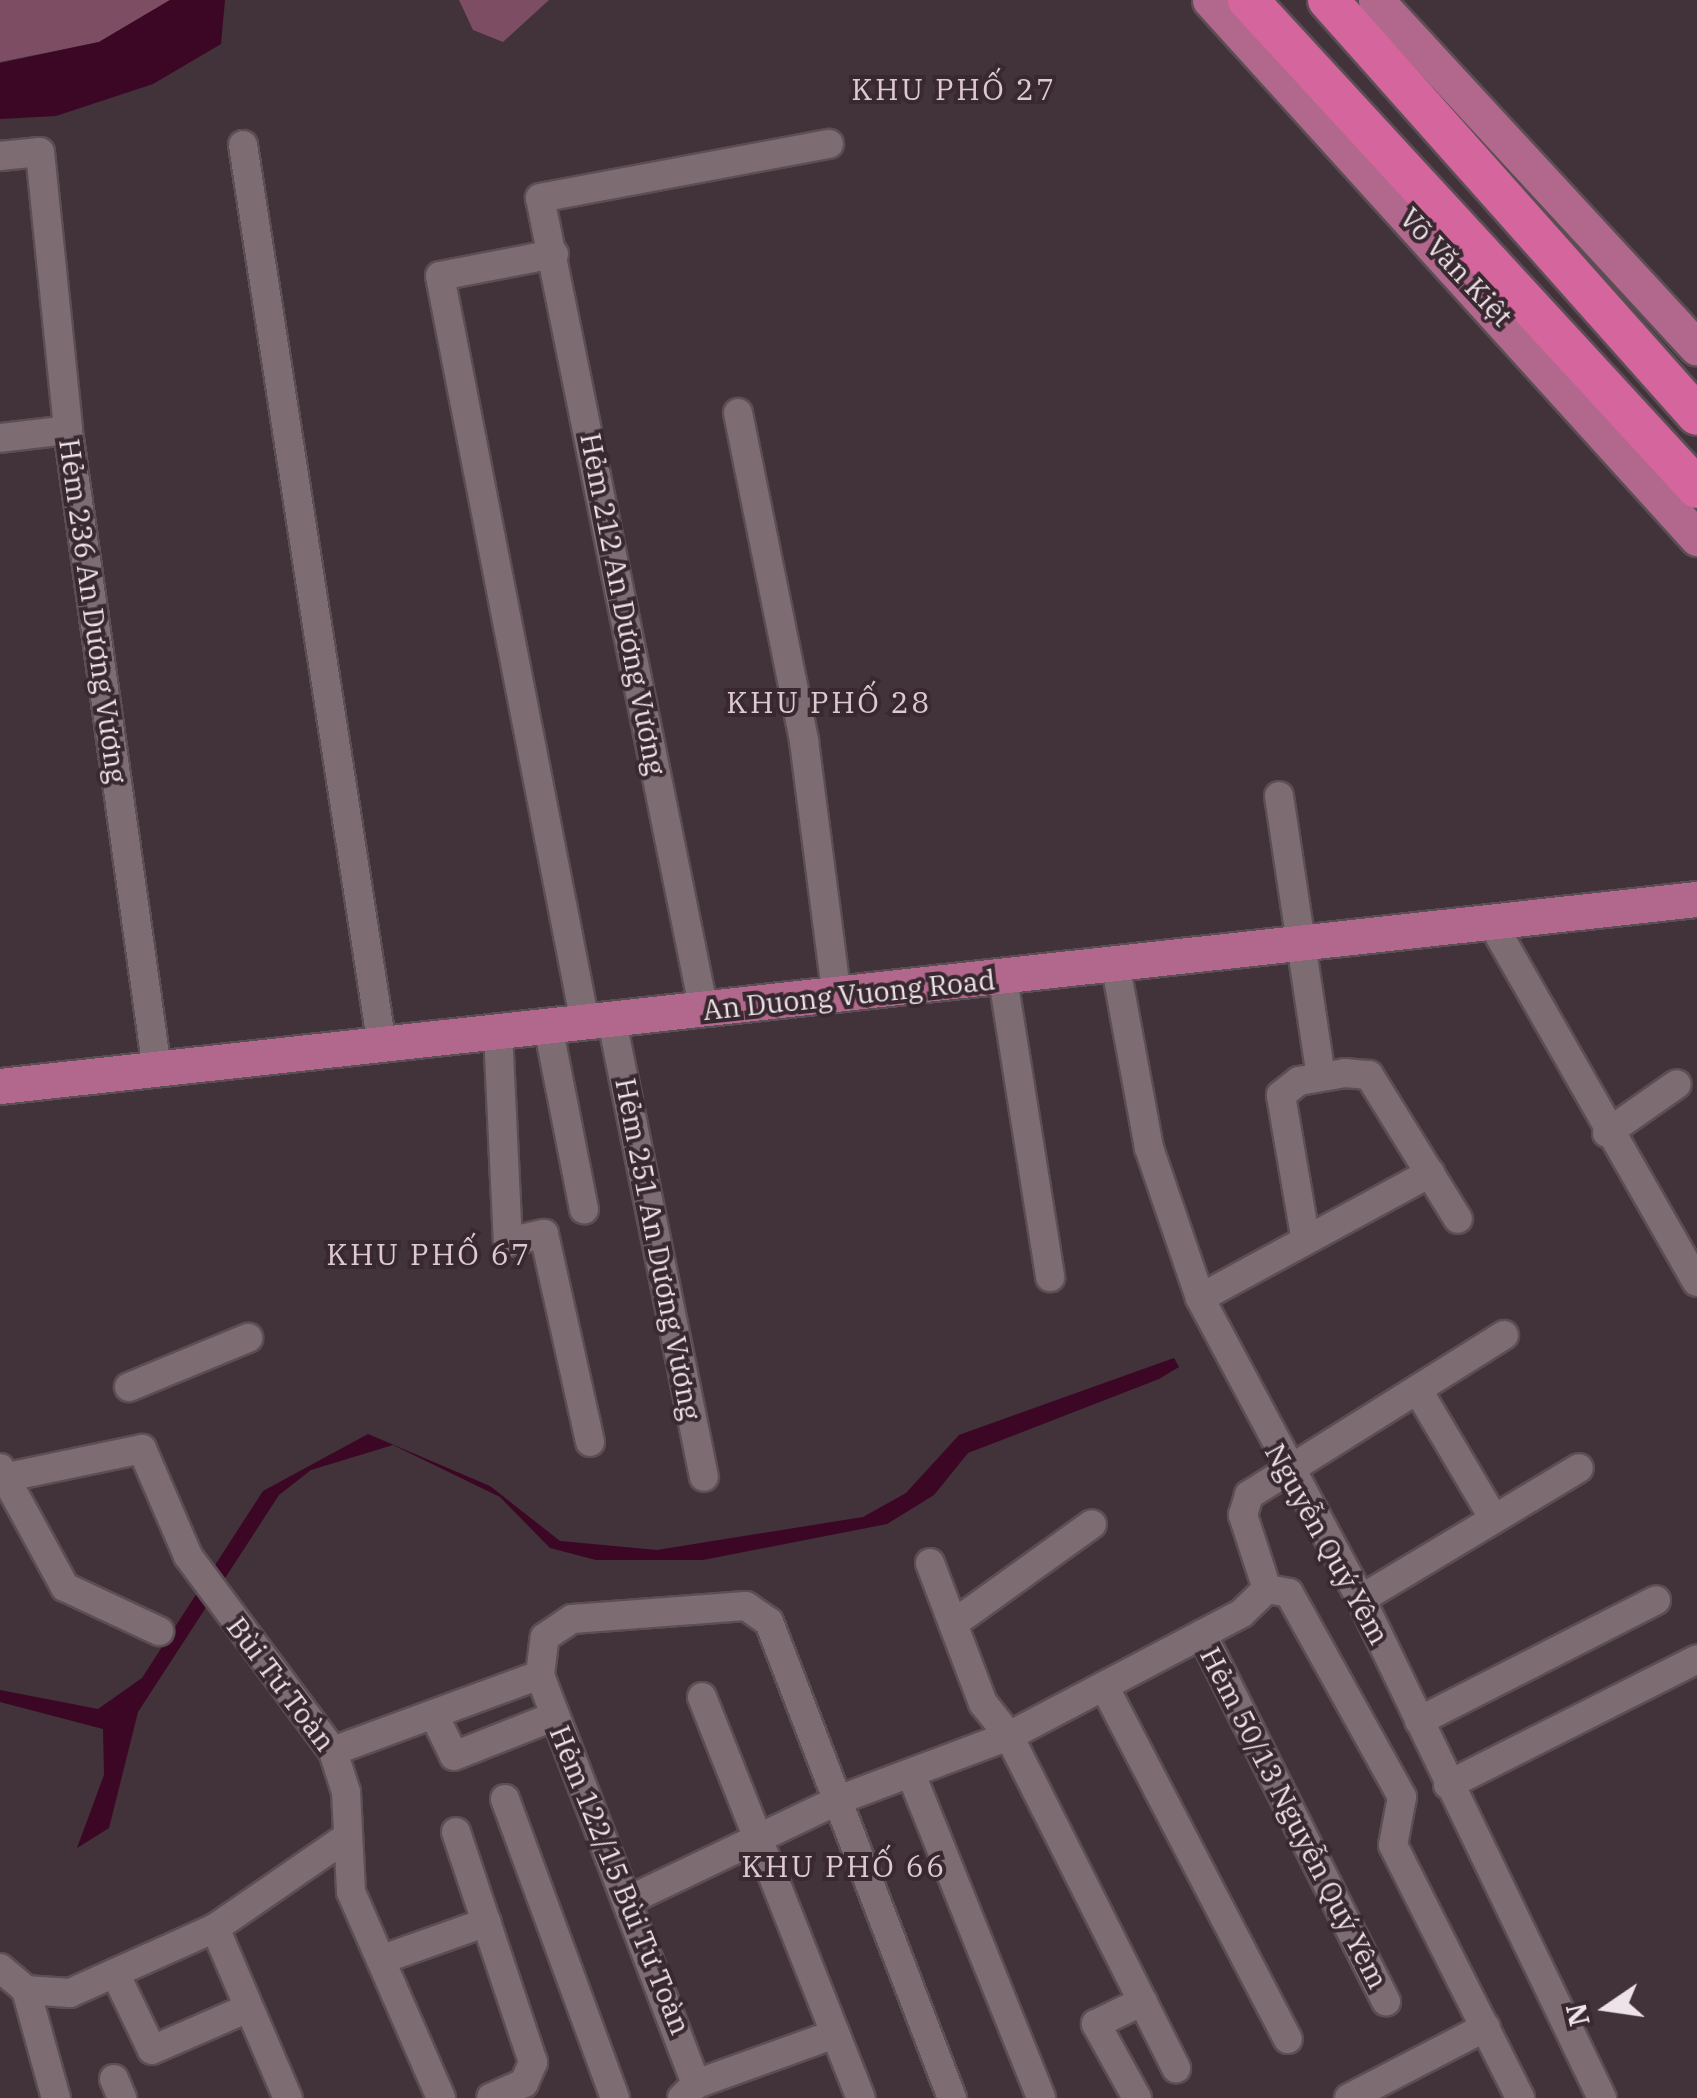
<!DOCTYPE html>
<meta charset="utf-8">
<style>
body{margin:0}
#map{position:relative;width:1697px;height:2098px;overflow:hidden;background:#423239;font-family:"IBM Plex Serif",serif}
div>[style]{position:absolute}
.green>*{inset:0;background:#7d4d64}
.water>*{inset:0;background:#3c0625}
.roads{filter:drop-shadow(2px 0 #5b4e54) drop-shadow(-2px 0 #5b4e54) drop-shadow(0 2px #5b4e54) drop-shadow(0 -2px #5b4e54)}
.minor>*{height:28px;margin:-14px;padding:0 14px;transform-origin:14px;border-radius:14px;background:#7e6c73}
.major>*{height:35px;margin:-17.5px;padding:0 17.5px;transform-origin:17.5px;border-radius:17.5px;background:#b2688c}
.highway>*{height:40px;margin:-20px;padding:0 20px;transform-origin:20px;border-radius:20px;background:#d5659d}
span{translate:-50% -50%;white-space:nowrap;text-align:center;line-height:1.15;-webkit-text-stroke:8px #38282f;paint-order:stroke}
.street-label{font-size:28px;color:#eee3e8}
.neighbourhood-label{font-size:30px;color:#dec9d2;letter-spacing:2.5px}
.north{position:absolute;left:1557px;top:1958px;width:100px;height:100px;-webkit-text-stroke:8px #38282f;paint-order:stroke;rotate:257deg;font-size:28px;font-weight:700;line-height:40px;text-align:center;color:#eee3e8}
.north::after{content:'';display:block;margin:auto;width:35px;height:45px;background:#eee3e8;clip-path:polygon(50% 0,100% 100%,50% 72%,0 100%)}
</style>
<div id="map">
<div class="green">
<i style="clip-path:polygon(0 0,170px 0,99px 42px,0 62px)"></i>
<i style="clip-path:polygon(459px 0,549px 0,503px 42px,473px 30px)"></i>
</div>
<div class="water">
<i style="clip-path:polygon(170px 0,225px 0,221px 44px,153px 84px,56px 116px,0 119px,0 63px,99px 42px)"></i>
<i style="clip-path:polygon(1174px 1358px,1179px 1367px,1159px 1379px,968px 1453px,934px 1495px,887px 1524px,703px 1560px,596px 1560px,550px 1548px,500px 1497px,393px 1445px,311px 1470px,279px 1495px,138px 1712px,109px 1828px,77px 1848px,104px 1775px,103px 1729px,0 1702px,0 1690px,98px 1709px,142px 1678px,263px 1491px,368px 1434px,490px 1486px,560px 1541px,657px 1550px,863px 1517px,906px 1493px,959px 1435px)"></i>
</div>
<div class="roads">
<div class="minor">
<i style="left:243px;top:145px;width:912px;rotate:81.23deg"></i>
<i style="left:0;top:156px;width:40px;rotate:-5.7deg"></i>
<i style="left:40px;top:152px;width:279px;rotate:84.2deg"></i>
<i style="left:68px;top:430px;width:646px;rotate:82.08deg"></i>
<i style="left:554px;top:254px;width:116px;rotate:169.1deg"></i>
<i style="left:440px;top:276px;width:761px;rotate:79.01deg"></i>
<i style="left:738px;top:413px;width:335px;rotate:78.6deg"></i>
<i style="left:804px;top:741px;width:259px;rotate:82.7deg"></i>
<i style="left:0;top:438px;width:68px;rotate:-6.7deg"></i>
<i style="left:1279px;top:796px;width:283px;rotate:81.5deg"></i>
<i style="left:1492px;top:923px;width:413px;rotate:60.3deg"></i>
<i style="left:1116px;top:968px;width:183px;rotate:79.6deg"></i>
<i style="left:1149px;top:1148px;width:158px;rotate:71.2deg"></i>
<i style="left:1200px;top:1298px;width:341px;rotate:61.9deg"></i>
<i style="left:1361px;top:1599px;width:554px;rotate:64.22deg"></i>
<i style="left:1003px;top:979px;width:302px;rotate:81deg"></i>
<i style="left:704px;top:1011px;width:829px;rotate:-101.4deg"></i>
<i style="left:540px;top:198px;width:294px;rotate:-10.6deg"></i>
<i style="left:612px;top:1021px;width:465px;rotate:78.6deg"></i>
<i style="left:548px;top:1026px;width:187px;rotate:78.9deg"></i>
<i style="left:498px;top:1032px;width:210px;rotate:87.3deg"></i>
<i style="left:508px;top:1242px;width:37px;rotate:-13deg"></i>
<i style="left:544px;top:1234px;width:213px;rotate:77.5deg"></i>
<i style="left:1607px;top:1133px;width:85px;rotate:-35deg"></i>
<i style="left:1305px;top:1236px;width:143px;rotate:-99.7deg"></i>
<i style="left:1281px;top:1095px;width:23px;rotate:-38deg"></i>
<i style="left:1299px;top:1081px;width:47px;rotate:-9.9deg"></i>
<i style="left:1345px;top:1073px;width:24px;rotate:5deg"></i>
<i style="left:1369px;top:1075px;width:169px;rotate:58.3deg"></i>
<i style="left:1200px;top:1298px;width:262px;rotate:-28.5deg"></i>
<i style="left:129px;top:1387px;width:129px;rotate:-22.4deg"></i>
<i style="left:1419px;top:1392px;width:147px;rotate:59.4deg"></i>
<i style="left:0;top:1468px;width:136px;rotate:61.4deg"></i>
<i style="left:65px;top:1587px;width:104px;rotate:25.1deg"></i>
<i style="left:3px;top:1478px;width:142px;rotate:-11.8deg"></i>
<i style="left:142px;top:1449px;width:116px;rotate:66.7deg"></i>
<i style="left:188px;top:1556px;width:243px;rotate:53.4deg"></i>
<i style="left:333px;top:1751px;width:43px;rotate:72.4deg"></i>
<i style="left:346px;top:1792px;width:100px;rotate:87.1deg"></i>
<i style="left:351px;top:1892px;width:225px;rotate:66.4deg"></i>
<i style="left:930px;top:1563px;width:150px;rotate:69.3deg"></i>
<i style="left:983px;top:1703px;width:42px;rotate:51.8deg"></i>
<i style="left:1009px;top:1736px;width:372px;rotate:63.3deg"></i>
<i style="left:1267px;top:1589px;width:22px;rotate:10deg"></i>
<i style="left:1289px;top:1593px;width:233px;rotate:61deg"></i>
<i style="left:1402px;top:1797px;width:49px;rotate:100.6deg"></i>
<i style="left:1393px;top:1845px;width:283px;rotate:63.3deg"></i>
<i style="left:1361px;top:1599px;width:254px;rotate:-31deg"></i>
<i style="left:953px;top:1624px;width:171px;rotate:-35.7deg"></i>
<i style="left:1202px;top:1634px;width:411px;rotate:63.4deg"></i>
<i style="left:1104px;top:1686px;width:398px;rotate:62.5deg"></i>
<i style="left:702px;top:1697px;width:431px;rotate:68.4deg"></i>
<i style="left:435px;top:1717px;width:43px;rotate:64deg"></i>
<i style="left:454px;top:1756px;width:109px;rotate:-21.6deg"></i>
<i style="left:1419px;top:1721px;width:266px;rotate:-27deg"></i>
<i style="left:333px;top:1751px;width:221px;rotate:-20.2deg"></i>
<i style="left:911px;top:1774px;width:349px;rotate:68.1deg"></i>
<i style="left:1448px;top:1785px;width:279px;rotate:-26.8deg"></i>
<i style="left:505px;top:1799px;width:319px;rotate:69.8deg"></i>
<i style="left:456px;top:1832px;width:243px;rotate:71.5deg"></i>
<i style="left:533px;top:2062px;width:23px;rotate:113deg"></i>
<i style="left:524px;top:2083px;width:36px;rotate:156deg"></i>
<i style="left:627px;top:1901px;width:237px;rotate:-25.5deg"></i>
<i style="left:841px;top:1799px;width:179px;rotate:-20.6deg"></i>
<i style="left:1009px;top:1736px;width:263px;rotate:-27.8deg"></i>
<i style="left:1242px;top:1613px;width:35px;rotate:-44deg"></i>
<i style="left:1267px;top:1589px;width:78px;rotate:-108deg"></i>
<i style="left:1243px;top:1515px;width:21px;rotate:-73deg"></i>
<i style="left:1249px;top:1495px;width:301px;rotate:-32.1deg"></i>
<i style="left:215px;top:1928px;width:185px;rotate:66.8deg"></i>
<i style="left:383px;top:1959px;width:110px;rotate:-19.6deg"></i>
<i style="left:0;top:1968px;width:34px;rotate:40deg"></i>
<i style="left:26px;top:1990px;width:44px;rotate:3.9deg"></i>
<i style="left:70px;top:1993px;width:159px;rotate:-24.1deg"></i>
<i style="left:215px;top:1928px;width:160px;rotate:-34.6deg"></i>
<i style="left:115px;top:1973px;width:85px;rotate:64.3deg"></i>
<i style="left:152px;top:2050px;width:105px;rotate:-23.6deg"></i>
<i style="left:26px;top:1990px;width:112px;rotate:74.5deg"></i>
<i style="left:114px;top:2079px;width:21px;rotate:67deg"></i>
<i style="left:696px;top:2084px;width:438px;rotate:-110.9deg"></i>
<i style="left:540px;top:1675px;width:38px;rotate:-83deg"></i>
<i style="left:545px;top:1637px;width:32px;rotate:-34deg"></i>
<i style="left:572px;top:1619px;width:174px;rotate:-4.3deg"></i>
<i style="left:746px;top:1606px;width:28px;rotate:35deg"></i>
<i style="left:769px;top:1622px;width:510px;rotate:68.97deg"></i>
<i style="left:682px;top:2098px;width:20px;rotate:-45deg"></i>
<i style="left:696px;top:2084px;width:148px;rotate:-19.8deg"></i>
<i style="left:1137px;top:2098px;width:85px;rotate:-119deg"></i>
<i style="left:1096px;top:2024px;width:52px;rotate:-26.1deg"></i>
<i style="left:1349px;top:2098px;width:154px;rotate:-27.4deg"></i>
</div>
<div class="major">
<i style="left:1210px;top:0;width:726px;rotate:47.85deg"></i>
<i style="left:1376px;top:0;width:473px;rotate:47.3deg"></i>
<i style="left:0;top:1086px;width:1707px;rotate:-6.29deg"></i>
</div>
<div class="highway">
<i style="left:1248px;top:0;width:663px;rotate:47.38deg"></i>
<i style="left:1328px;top:0;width:555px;rotate:48.36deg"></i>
</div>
</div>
<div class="street-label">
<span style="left:1456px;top:267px;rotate:47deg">Võ Văn Kiệt</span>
<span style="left:623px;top:604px;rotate:79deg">Hẻm 212 An Dương Vương</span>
<span style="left:93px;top:611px;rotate:82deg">Hẻm 236 An Dương Vương</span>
<span style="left:849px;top:995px;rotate:-6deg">An Duong Vuong Road</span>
<span style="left:658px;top:1249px;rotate:79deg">Hẻm 251 An Dương Vương</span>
<span style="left:1327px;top:1544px;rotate:61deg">Nguyễn Quý Yêm</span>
<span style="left:281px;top:1684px;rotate:53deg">Bùi Tư Toàn</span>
<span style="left:1294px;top:1818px;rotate:63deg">Hẻm 50/13 Nguyễn Quý Yêm</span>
<span style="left:620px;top:1880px;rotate:68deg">Hẻm 122/15 Bùi Tư Toàn</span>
</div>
<div class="neighbourhood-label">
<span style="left:954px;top:89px">KHU PHỐ 27</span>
<span style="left:829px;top:702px">KHU PHỐ 28</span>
<span style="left:429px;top:1254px">KHU PHỐ 67</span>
<span style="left:844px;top:1866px">KHU PHỐ 66</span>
</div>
<div class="north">N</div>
</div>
